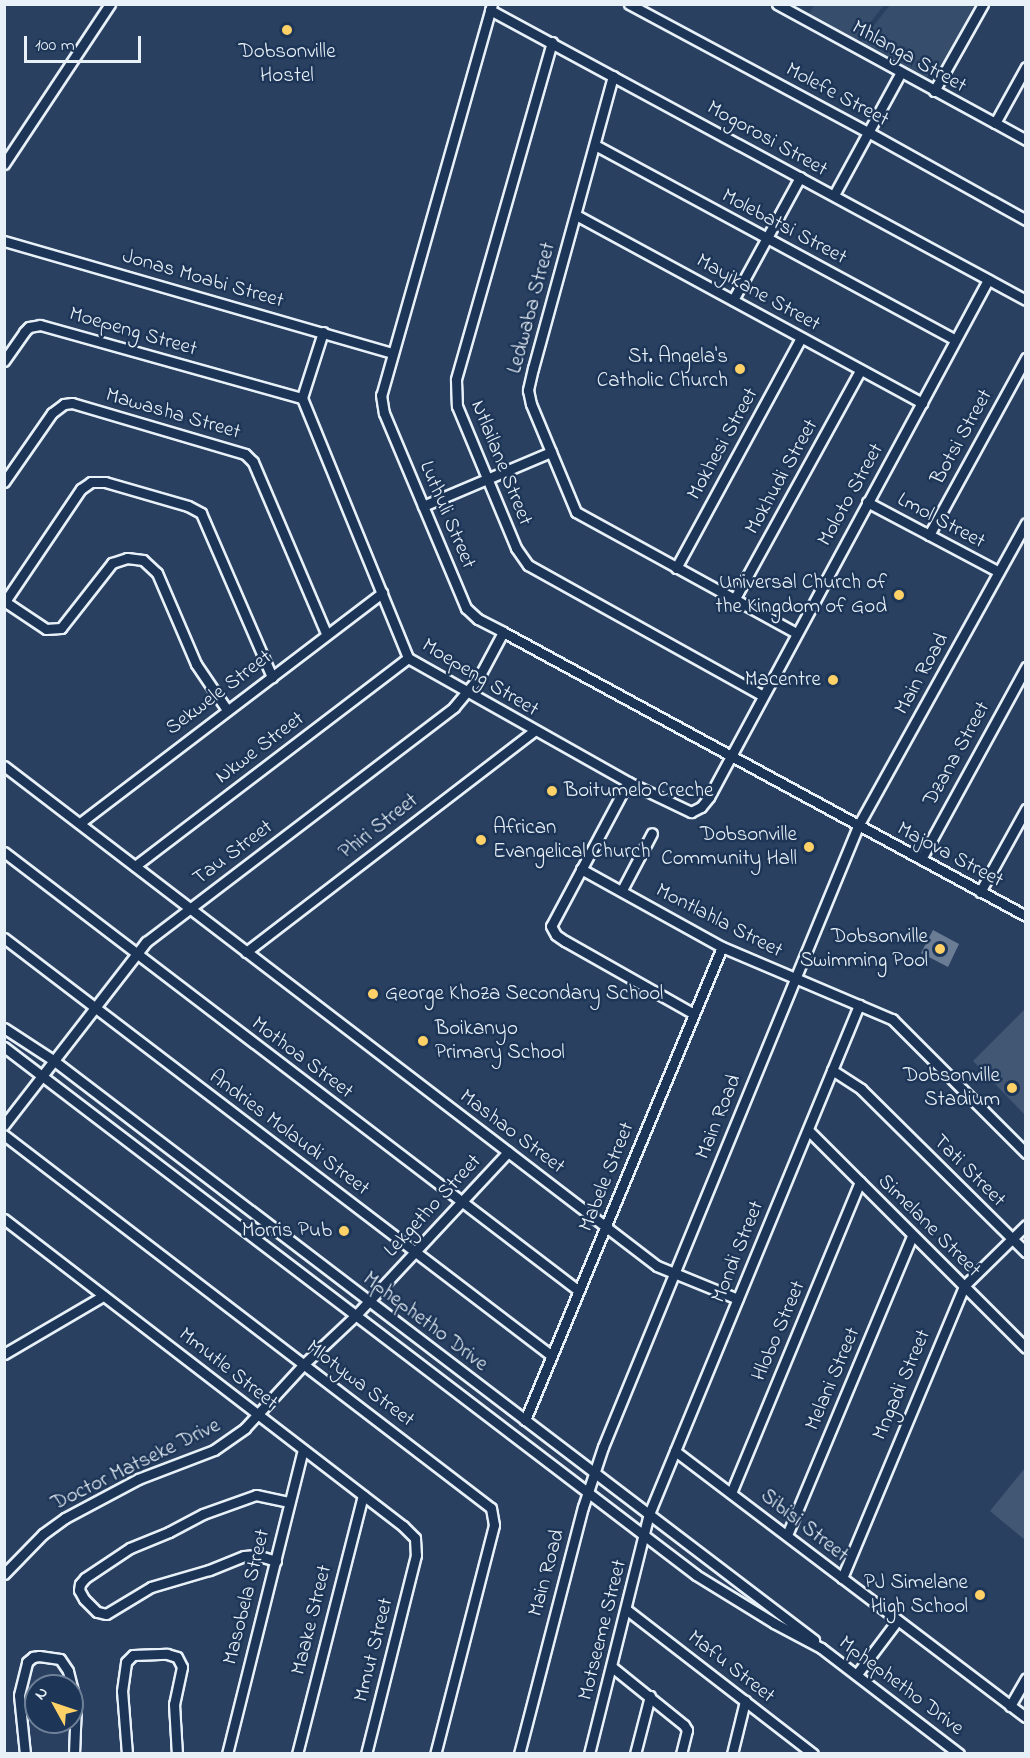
<!DOCTYPE html>
<style>
body{margin:0}
#map{position:relative;width:1030px;height:1758px;overflow:hidden;background:#294061;font-family:"Indie Flower",sans-serif}
div>[style]{position:absolute}
.built>*{inset:0;background:#364d6b}
.green>*{inset:0;background:#415774}
.water>*{inset:0;background:#6b7c95}
.roads{filter:drop-shadow(2px 0 #e8f1f8) drop-shadow(-2px 0 #e8f1f8) drop-shadow(0 2px #e8f1f8) drop-shadow(0 -2px #e8f1f8)}
.minor>*{height:9px;margin:-4.5px;padding:0 4.5px;transform-origin:4.5px;border-radius:4.5px;background:#1d3557}
.dots>*{width:16px;height:16px;translate:-50% -50%;box-sizing:border-box;border:3px solid #1d3557;border-radius:50%}
span{translate:-50% -50%;white-space:nowrap;text-align:center;line-height:1.15;-webkit-text-stroke:5px #1d3557;paint-order:stroke}
.poi-label{font-size:21px;color:#e8f1f8}
.right{translate:-100% -50%;text-align:right}
.left{translate:0 -50%;text-align:left}
.street-label{font-size:21px;color:#e8f1f8}
.frame{position:absolute;inset:0;border:6px solid #e8f1f8;pointer-events:none}
.north{position:absolute;left:24px;top:1674px;width:60px;height:60px;box-sizing:border-box;background:#1d3557;border:2px solid #6e8097;border-radius:50%;rotate:310deg;font-size:16px;font-weight:700;line-height:24px;text-align:center;color:#e8f1f8}
.north::after{content:'';display:block;margin:auto;width:21px;height:27px;background:#ffd166;clip-path:polygon(50% 0,100% 100%,50% 72%,0 100%)}
.scale{position:absolute;left:24px;top:36px;width:117px;height:27px;box-sizing:border-box;border:3px solid #e8f1f8;border-top:0;padding-left:8px;font-size:18px;line-height:21px;white-space:nowrap;color:#e8f1f8;-webkit-text-stroke:4px #1d3557;paint-order:stroke}
</style>
<div id="map">
<div class="built">
<i style="clip-path:polygon(815px 4px,884px 4px,884px 5px,856px 41px,809px 14px)"></i>
<i style="clip-path:polygon(890px 5px,974px 5px,939px 72px,932px 69px,925px 81px,861px 42px)"></i>
</div>
<div class="green">
<i style="clip-path:polygon(1025px 1009px,1025px 1115px,973px 1061px)"></i>
<i style="clip-path:polygon(1025px 1468px,1026px 1540px,1025px 1540px,990px 1511px)"></i>
</div>
<div class="water">
<i style="clip-path:polygon(933px 930px,959px 944px,948px 967px,921px 953px)"></i>
</div>
<div class="roads">
<div class="minor">
<i style="left:492px;top:4px;width:406px;rotate:105.8deg"></i>
<i style="left:381px;top:395px;width:18px;rotate:81deg"></i>
<i style="left:384px;top:413px;width:212px;rotate:67.2deg"></i>
<i style="left:466px;top:608px;width:16px;rotate:43deg"></i>
<i style="left:478px;top:619px;width:28px;rotate:27deg"></i>
<i style="left:503px;top:632px;width:595px;rotate:28.5deg"></i>
<i style="left:629px;top:4px;width:271px;rotate:28.2deg"></i>
<i style="left:868px;top:132px;width:181px;rotate:29.1deg"></i>
<i style="left:777px;top:4px;width:284px;rotate:28.6deg"></i>
<i style="left:490px;top:10px;width:609px;rotate:28.42deg"></i>
<i style="left:552px;top:42px;width:351px;rotate:105.9deg"></i>
<i style="left:456px;top:380px;width:26px;rotate:88deg"></i>
<i style="left:457px;top:406px;width:154px;rotate:67.4deg"></i>
<i style="left:516px;top:548px;width:21px;rotate:55deg"></i>
<i style="left:528px;top:565px;width:268px;rotate:29.1deg"></i>
<i style="left:613px;top:76px;width:303px;rotate:105.3deg"></i>
<i style="left:533px;top:368px;width:23px;rotate:103deg"></i>
<i style="left:528px;top:390px;width:14px;rotate:78deg"></i>
<i style="left:531px;top:404px;width:117px;rotate:67.4deg"></i>
<i style="left:576px;top:512px;width:251px;rotate:28.8deg"></i>
<i style="left:934px;top:91px;width:100px;rotate:-60.6deg"></i>
<i style="left:995px;top:123px;width:64px;rotate:-61deg"></i>
<i style="left:595px;top:145px;width:409px;rotate:28.4deg"></i>
<i style="left:4px;top:164px;width:192px;rotate:-56.5deg"></i>
<i style="left:834px;top:195px;width:138px;rotate:-61.4deg"></i>
<i style="left:576px;top:215px;width:394px;rotate:28.5deg"></i>
<i style="left:4px;top:241px;width:404px;rotate:16.1deg"></i>
<i style="left:733px;top:300px;width:140px;rotate:-61.4deg"></i>
<i style="left:323px;top:332px;width:69px;rotate:107.7deg"></i>
<i style="left:302px;top:398px;width:281px;rotate:67.8deg"></i>
<i style="left:408px;top:658px;width:253px;rotate:29.4deg"></i>
<i style="left:628px;top:782px;width:70px;rotate:25.5deg"></i>
<i style="left:691px;top:812px;width:11px;rotate:-27deg"></i>
<i style="left:701px;top:807px;width:13px;rotate:-51deg"></i>
<i style="left:709px;top:797px;width:587px;rotate:-61.65deg"></i>
<i style="left:4px;top:361px;width:35px;rotate:-55deg"></i>
<i style="left:24px;top:332px;width:7px;rotate:-45deg"></i>
<i style="left:29px;top:327px;width:11px;rotate:-10deg"></i>
<i style="left:40px;top:325px;width:272px;rotate:15.6deg"></i>
<i style="left:4px;top:482px;width:84px;rotate:-55.2deg"></i>
<i style="left:52px;top:413px;width:15px;rotate:-37deg"></i>
<i style="left:64px;top:404px;width:8px;rotate:-7deg"></i>
<i style="left:72px;top:403px;width:180px;rotate:16.4deg"></i>
<i style="left:245px;top:454px;width:11px;rotate:45deg"></i>
<i style="left:253px;top:462px;width:186px;rotate:66.9deg"></i>
<i style="left:867px;top:502px;width:149px;rotate:27.9deg"></i>
<i style="left:423px;top:506px;width:139px;rotate:-22.9deg"></i>
<i style="left:929px;top:535px;width:202px;rotate:-61.3deg"></i>
<i style="left:676px;top:568px;width:262px;rotate:-61.5deg"></i>
<i style="left:734px;top:600px;width:261px;rotate:-61.2deg"></i>
<i style="left:4px;top:601px;width:50px;rotate:33.7deg"></i>
<i style="left:46px;top:629px;width:15px;rotate:-4deg"></i>
<i style="left:61px;top:628px;width:83px;rotate:-51.9deg"></i>
<i style="left:112px;top:563px;width:16px;rotate:-18deg"></i>
<i style="left:127px;top:558px;width:16px;rotate:7deg"></i>
<i style="left:143px;top:560px;width:19px;rotate:43deg"></i>
<i style="left:157px;top:573px;width:99px;rotate:66.8deg"></i>
<i style="left:196px;top:664px;width:55px;rotate:56deg"></i>
<i style="left:4px;top:603px;width:138px;rotate:-56deg"></i>
<i style="left:81px;top:489px;width:12px;rotate:-35deg"></i>
<i style="left:91px;top:482px;width:14px"></i>
<i style="left:105px;top:482px;width:86px;rotate:16.1deg"></i>
<i style="left:188px;top:506px;width:15px;rotate:28deg"></i>
<i style="left:201px;top:513px;width:179px;rotate:66.6deg"></i>
<i style="left:4px;top:766px;width:822px;rotate:37.44deg"></i>
<i style="left:657px;top:1266px;width:87px;rotate:22.2deg"></i>
<i style="left:628px;top:782px;width:163px;rotate:118.1deg"></i>
<i style="left:551px;top:926px;width:10px;rotate:61deg"></i>
<i style="left:556px;top:935px;width:11px;rotate:34deg"></i>
<i style="left:565px;top:941px;width:148px;rotate:29.5deg"></i>
<i style="left:80px;top:823px;width:380px;rotate:-37.3deg"></i>
<i style="left:4px;top:852px;width:723px;rotate:37.36deg"></i>
<i style="left:921px;top:859px;width:219px;rotate:-61.3deg"></i>
<i style="left:135px;top:866px;width:343px;rotate:-37.3deg"></i>
<i style="left:581px;top:869px;width:161px;rotate:29deg"></i>
<i style="left:722px;top:947px;width:185px;rotate:23deg"></i>
<i style="left:892px;top:1019px;width:190px;rotate:45deg"></i>
<i style="left:622px;top:890px;width:64px;rotate:-62.2deg"></i>
<i style="left:980px;top:892px;width:95px;rotate:-61deg"></i>
<i style="left:4px;top:938px;width:689px;rotate:37.34deg"></i>
<i style="left:246px;top:952px;width:363px;rotate:-37.5deg"></i>
<i style="left:4px;top:1028px;width:59px;rotate:33.1deg"></i>
<i style="left:53px;top:1060px;width:957px;rotate:37.31deg"></i>
<i style="left:4px;top:1047px;width:870px;rotate:37.34deg"></i>
<i style="left:696px;top:1575px;width:92px;rotate:31.6deg"></i>
<i style="left:774px;top:1623px;width:53px;rotate:28deg"></i>
<i style="left:821px;top:1648px;width:174px;rotate:37.5deg"></i>
<i style="left:832px;top:1070px;width:35px;rotate:33deg"></i>
<i style="left:861px;top:1089px;width:232px;rotate:44.7deg"></i>
<i style="left:4px;top:1125px;width:232px;rotate:-52.2deg"></i>
<i style="left:146px;top:942px;width:387px;rotate:-37.3deg"></i>
<i style="left:454px;top:707px;width:39px;rotate:-50deg"></i>
<i style="left:479px;top:677px;width:51px;rotate:-61.9deg"></i>
<i style="left:808px;top:1130px;width:308px;rotate:45deg"></i>
<i style="left:4px;top:1135px;width:613px;rotate:37.45deg"></i>
<i style="left:491px;top:1508px;width:17px;rotate:80deg"></i>
<i style="left:494px;top:1525px;width:236px;rotate:104.4deg"></i>
<i style="left:4px;top:1219px;width:503px;rotate:37.58deg"></i>
<i style="left:403px;top:1526px;width:17px;rotate:45deg"></i>
<i style="left:415px;top:1538px;width:17px;rotate:87deg"></i>
<i style="left:416px;top:1555px;width:205px;rotate:104.1deg"></i>
<i style="left:4px;top:1354px;width:115px;rotate:-30.4deg"></i>
<i style="left:525px;top:1420px;width:512px;rotate:-67.39deg"></i>
<i style="left:675px;top:1451px;width:440px;rotate:37.2deg"></i>
<i style="left:731px;top:1493px;width:337px;rotate:-67.5deg"></i>
<i style="left:787px;top:1535px;width:324px;rotate:-67.3deg"></i>
<i style="left:276px;top:1561px;width:21px;rotate:-163deg"></i>
<i style="left:256px;top:1555px;width:12px;rotate:175deg"></i>
<i style="left:244px;top:1556px;width:38px;rotate:158deg"></i>
<i style="left:209px;top:1570px;width:60px;rotate:163.7deg"></i>
<i style="left:151px;top:1587px;width:52px;rotate:149deg"></i>
<i style="left:106px;top:1614px;width:9px;rotate:-167deg"></i>
<i style="left:97px;top:1612px;width:18px;rotate:-135deg"></i>
<i style="left:84px;top:1599px;width:10px;rotate:-119deg"></i>
<i style="left:79px;top:1590px;width:6px;rotate:-81deg"></i>
<i style="left:80px;top:1584px;width:8px;rotate:-50deg"></i>
<i style="left:85px;top:1578px;width:54px;rotate:-33.7deg"></i>
<i style="left:130px;top:1548px;width:42px;rotate:-22.3deg"></i>
<i style="left:169px;top:1532px;width:38px;rotate:-28deg"></i>
<i style="left:203px;top:1514px;width:56px;rotate:-19.7deg"></i>
<i style="left:256px;top:1495px;width:34px;rotate:12deg"></i>
<i style="left:4px;top:1574px;width:56px;rotate:-45.7deg"></i>
<i style="left:43px;top:1534px;width:27px;rotate:-36deg"></i>
<i style="left:65px;top:1518px;width:83px;rotate:-28.1deg"></i>
<i style="left:138px;top:1479px;width:81px;rotate:-20.9deg"></i>
<i style="left:214px;top:1450px;width:38px;rotate:-35deg"></i>
<i style="left:245px;top:1428px;width:87px;rotate:-47.3deg"></i>
<i style="left:304px;top:1364px;width:71px;rotate:-43.3deg"></i>
<i style="left:356px;top:1315px;width:223px;rotate:-47deg"></i>
<i style="left:842px;top:1578px;width:316px;rotate:-67.3deg"></i>
<i style="left:964px;top:1286px;width:87px;rotate:-44.5deg"></i>
<i style="left:627px;top:1610px;width:235px;rotate:37.7deg"></i>
<i style="left:612px;top:1667px;width:92px;rotate:38.9deg"></i>
<i style="left:684px;top:1725px;width:6px;rotate:59deg"></i>
<i style="left:687px;top:1730px;width:25px;rotate:104deg"></i>
<i style="left:857px;top:1674px;width:66px;rotate:-53deg"></i>
<i style="left:1010px;top:1706px;width:32px;rotate:-60deg"></i>
<i style="left:25px;top:1754px;width:59px;rotate:-95.8deg"></i>
<i style="left:19px;top:1695px;width:34px;rotate:-76deg"></i>
<i style="left:27px;top:1662px;width:8px;rotate:-40deg"></i>
<i style="left:33px;top:1657px;width:6px;rotate:-9deg"></i>
<i style="left:39px;top:1656px;width:21px;rotate:8deg"></i>
<i style="left:60px;top:1659px;width:14px;rotate:56deg"></i>
<i style="left:68px;top:1671px;width:34px;rotate:76deg"></i>
<i style="left:76px;top:1704px;width:50px;rotate:92.3deg"></i>
<i style="left:127px;top:1754px;width:63px;rotate:-94.5deg"></i>
<i style="left:122px;top:1691px;width:29px;rotate:-82deg"></i>
<i style="left:126px;top:1662px;width:10px;rotate:-45deg"></i>
<i style="left:133px;top:1655px;width:34px;rotate:-2deg"></i>
<i style="left:167px;top:1654px;width:10px;rotate:17deg"></i>
<i style="left:177px;top:1657px;width:11px;rotate:63deg"></i>
<i style="left:182px;top:1667px;width:38px;rotate:102deg"></i>
<i style="left:174px;top:1704px;width:50px;rotate:86.6deg"></i>
<i style="left:227px;top:1754px;width:313px;rotate:-76deg"></i>
<i style="left:297px;top:1754px;width:267px;rotate:-75.7deg"></i>
<i style="left:519px;top:1754px;width:255px;rotate:-75.5deg"></i>
<i style="left:583px;top:1507px;width:63px;rotate:-71.6deg"></i>
<i style="left:603px;top:1447px;width:506px;rotate:-67.69deg"></i>
<i style="left:795px;top:979px;width:165px;rotate:-67.6deg"></i>
<i style="left:858px;top:826px;width:346px;rotate:-61deg"></i>
<i style="left:589px;top:1754px;width:247px;rotate:-76deg"></i>
<i style="left:649px;top:1514px;width:551px;rotate:-67.58deg"></i>
<i style="left:635px;top:1754px;width:60px;rotate:-75.5deg"></i>
<i style="left:732px;top:1754px;width:55px;rotate:-76.2deg"></i>
</div>
</div>
<div class="dots">
<i style="left:287px;top:30px;background:#ffd166"></i>
<i style="left:740px;top:369px;background:#ffd166"></i>
<i style="left:899px;top:595px;background:#ffd166"></i>
<i style="left:833px;top:680px;background:#ffd166"></i>
<i style="left:552px;top:791px;background:#ffd166"></i>
<i style="left:481px;top:840px;background:#ffd166"></i>
<i style="left:809px;top:847px;background:#ffd166"></i>
<i style="left:940px;top:949px;background:#ffd166"></i>
<i style="left:373px;top:994px;background:#ffd166"></i>
<i style="left:423px;top:1041px;background:#ffd166"></i>
<i style="left:1012px;top:1088px;background:#ffd166"></i>
<i style="left:344px;top:1231px;background:#ffd166"></i>
<i style="left:980px;top:1595px;background:#ffd166"></i>
</div>
<div class="poi-label">
<span style="left:287px;top:64px">Dobsonville<br>Hostel</span>
<span class="right" style="left:728px;top:369px">St. Angela's<br>Catholic Church</span>
<span class="right" style="left:887px;top:595px">Universal Church of<br>the Kingdom of God</span>
<span class="right" style="left:821px;top:680px">Macentre</span>
<span class="left" style="left:564px;top:791px">Boitumelo Creche</span>
<span class="left" style="left:493px;top:840px">African<br>Evangelical Church</span>
<span class="right" style="left:797px;top:847px">Dobsonville<br>Community Hall</span>
<span class="right" style="left:928px;top:949px">Dobsonville<br>Swimming Pool</span>
<span class="left" style="left:385px;top:994px">George Khoza Secondary School</span>
<span class="left" style="left:435px;top:1041px">Boikanyo<br>Primary School</span>
<span class="right" style="left:1000px;top:1088px">Dobsonville<br>Stadium</span>
<span class="right" style="left:332px;top:1231px">Morris Pub</span>
<span class="right" style="left:968px;top:1595px">PJ Simelane<br>High School</span>
</div>
<div class="street-label">
<span style="left:909px;top:57px;rotate:29deg">Mhlanga Street</span>
<span style="left:837px;top:95px;rotate:28deg">Molefe Street</span>
<span style="left:767px;top:139px;rotate:29deg">Mogorosi Street</span>
<span style="left:784px;top:227px;rotate:28deg">Molebatsi Street</span>
<span style="left:203px;top:279px;rotate:16deg">Jonas Moabi Street</span>
<span style="left:758px;top:293px;rotate:29deg">Mayikane Street</span>
<span style="left:532px;top:308px;rotate:-75deg">Ledwaba Street</span>
<span style="left:133px;top:332px;rotate:16deg">Moepeng Street</span>
<span style="left:173px;top:414px;rotate:16deg">Mawasha Street</span>
<span style="left:962px;top:437px;rotate:-61deg">Botsi Street</span>
<span style="left:723px;top:444px;rotate:-61deg">Mokhesi Street</span>
<span style="left:501px;top:463px;rotate:68deg">Ntlailane Street</span>
<span style="left:782px;top:477px;rotate:-61deg">Mokhudi Street</span>
<span style="left:851px;top:495px;rotate:-61deg">Moloto Street</span>
<span style="left:447px;top:515px;rotate:67deg">Luthuli Street</span>
<span style="left:941px;top:521px;rotate:28deg">Lmol Street</span>
<span style="left:922px;top:674px;rotate:-61deg">Main Road</span>
<span style="left:480px;top:678px;rotate:31deg">Moepeng Street</span>
<span style="left:219px;top:693px;rotate:-37deg">Sekwele Street</span>
<span style="left:260px;top:748px;rotate:-37deg">Nkwe Street</span>
<span style="left:957px;top:754px;rotate:-61deg">Dzana Street</span>
<span style="left:379px;top:827px;rotate:-38deg">Phiri Street</span>
<span style="left:233px;top:853px;rotate:-37deg">Tau Street</span>
<span style="left:950px;top:855px;rotate:28deg">Majova Street</span>
<span style="left:719px;top:921px;rotate:27deg">Montlahla Street</span>
<span style="left:302px;top:1058px;rotate:37deg">Mothoa Street</span>
<span style="left:719px;top:1117px;rotate:-68deg">Main Road</span>
<span style="left:512px;top:1132px;rotate:37deg">Mashao Street</span>
<span style="left:289px;top:1133px;rotate:37deg">Andries Molaudi Street</span>
<span style="left:969px;top:1171px;rotate:45deg">Tati Street</span>
<span style="left:607px;top:1177px;rotate:-68deg">Mabele Street</span>
<span style="left:433px;top:1206px;rotate:-47deg">Lekgetho Street</span>
<span style="left:929px;top:1226px;rotate:45deg">Simelane Street</span>
<span style="left:738px;top:1252px;rotate:-68deg">Mondi Street</span>
<span style="left:425px;top:1322px;rotate:37deg">Mphephetho Drive</span>
<span style="left:779px;top:1331px;rotate:-67deg">Hlobo Street</span>
<span style="left:228px;top:1369px;rotate:38deg">Mmutle Street</span>
<span style="left:833px;top:1379px;rotate:-67deg">Melani Street</span>
<span style="left:360px;top:1384px;rotate:37deg">Mlotywa Street</span>
<span style="left:902px;top:1385px;rotate:-67deg">Mngadi Street</span>
<span style="left:136px;top:1465px;rotate:-26deg">Doctor Matseke Drive</span>
<span style="left:804px;top:1526px;rotate:38deg">Sibisi Street</span>
<span style="left:547px;top:1573px;rotate:-75deg">Main Road</span>
<span style="left:247px;top:1597px;rotate:-76deg">Masobela Street</span>
<span style="left:312px;top:1620px;rotate:-76deg">Maake Street</span>
<span style="left:603px;top:1630px;rotate:-76deg">Motseeme Street</span>
<span style="left:374px;top:1650px;rotate:-76deg">Mmut Street</span>
<span style="left:731px;top:1667px;rotate:38deg">Mafu Street</span>
<span style="left:901px;top:1686px;rotate:37deg">Mphephetho Drive</span>
</div>
<div class="frame"></div>
<div class="north">N</div>
<div class="scale">100 m</div>
</div>
